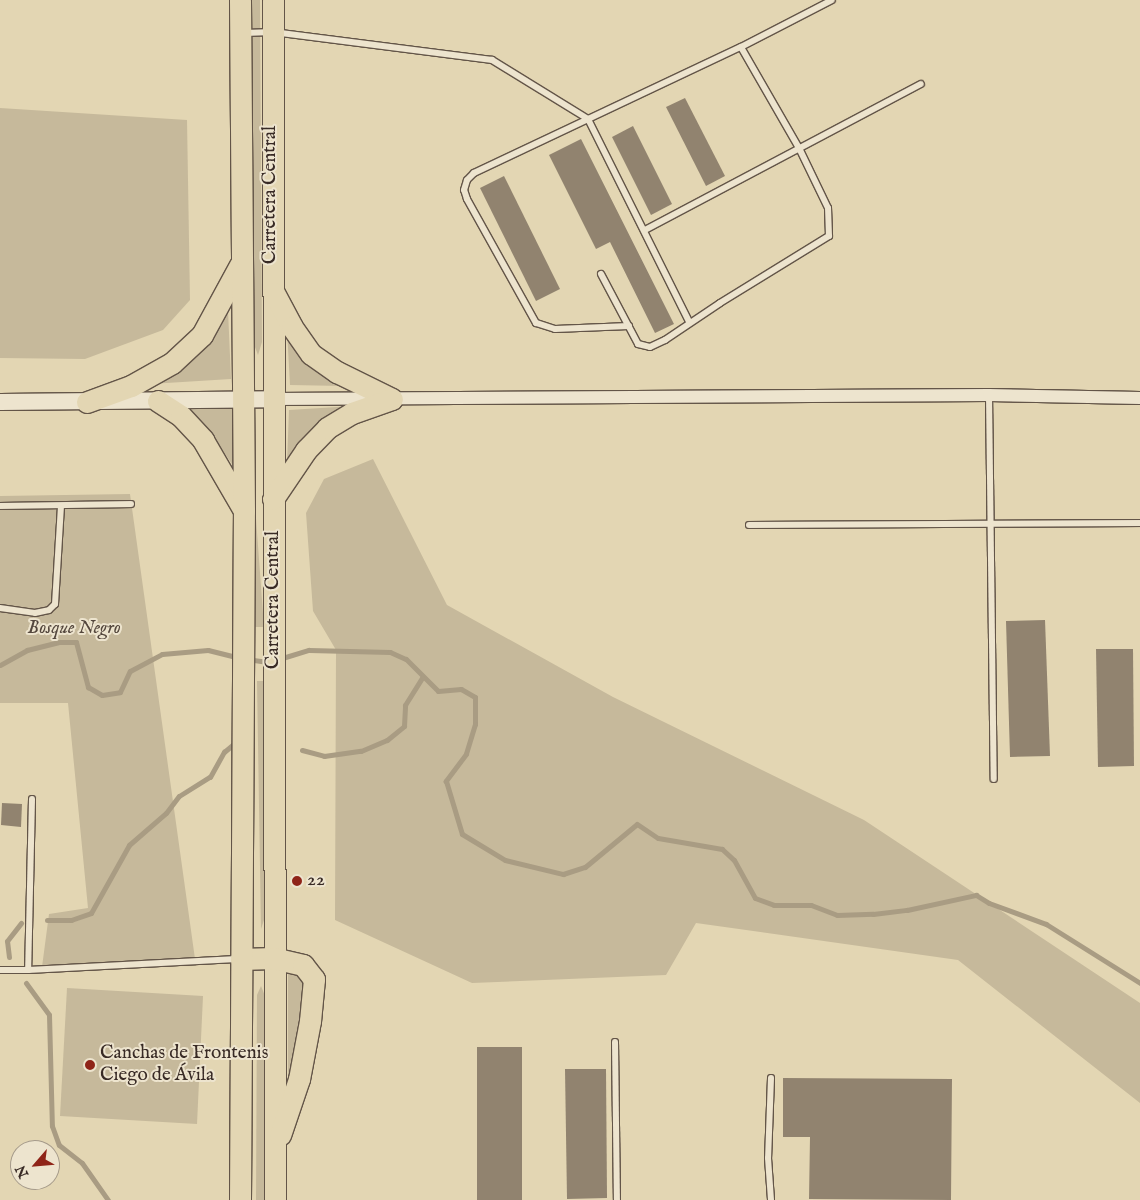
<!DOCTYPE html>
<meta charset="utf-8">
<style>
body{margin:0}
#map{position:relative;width:1140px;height:1200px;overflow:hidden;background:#e3d6b3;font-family:"IM FELL English",serif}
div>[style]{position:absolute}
.green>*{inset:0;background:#c6b99b}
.stream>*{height:5px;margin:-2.5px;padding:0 2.5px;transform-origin:2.5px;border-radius:2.5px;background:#a99c83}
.building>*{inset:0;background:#91836f}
.roads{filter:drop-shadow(1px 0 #635548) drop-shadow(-1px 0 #635548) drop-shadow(0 1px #635548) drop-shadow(0 -1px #635548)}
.service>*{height:6px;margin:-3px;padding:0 3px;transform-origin:3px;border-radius:3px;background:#ede4ce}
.minor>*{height:12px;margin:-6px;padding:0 6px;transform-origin:6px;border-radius:6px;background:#ede4ce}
.tertiary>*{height:16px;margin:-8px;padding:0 8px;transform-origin:8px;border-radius:8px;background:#ede4ce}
.trunk>*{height:21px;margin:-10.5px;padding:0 10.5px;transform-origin:10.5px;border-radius:10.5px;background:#e3d6b3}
.dots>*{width:14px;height:14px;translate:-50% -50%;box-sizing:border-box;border:2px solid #ede4ce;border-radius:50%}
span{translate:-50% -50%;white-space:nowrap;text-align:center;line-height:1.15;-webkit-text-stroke:4px #ede4ce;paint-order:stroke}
.street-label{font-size:19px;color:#382a25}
.park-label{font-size:19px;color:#54473d;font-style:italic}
.poi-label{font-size:19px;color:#382a25}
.left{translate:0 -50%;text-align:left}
.north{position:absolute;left:10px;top:1140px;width:50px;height:50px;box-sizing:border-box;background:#ede4ce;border:1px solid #a59a8a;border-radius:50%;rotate:243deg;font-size:14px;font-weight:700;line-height:20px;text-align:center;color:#382a25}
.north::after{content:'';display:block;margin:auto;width:18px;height:22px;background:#8f2418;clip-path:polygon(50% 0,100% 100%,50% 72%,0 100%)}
</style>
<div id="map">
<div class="green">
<i style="clip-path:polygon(252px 0,260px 0,262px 342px,258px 355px,253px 342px)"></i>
<i style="clip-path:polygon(0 108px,187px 120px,190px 300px,163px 330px,85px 359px,0 358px)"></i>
<i style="clip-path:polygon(228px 310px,231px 379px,150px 384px,208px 340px)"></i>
<i style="clip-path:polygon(287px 330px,343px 386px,290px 385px)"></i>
<i style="clip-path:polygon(353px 406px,287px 463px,289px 410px)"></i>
<i style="clip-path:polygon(185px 408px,233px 409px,236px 470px,219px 445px)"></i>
<i style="clip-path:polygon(254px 418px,255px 505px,264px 627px,255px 627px)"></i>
<i style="clip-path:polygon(373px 459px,447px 605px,613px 697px,864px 820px,1140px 1003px,1140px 1103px,958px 960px,696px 923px,666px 975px,472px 983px,335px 920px,336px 650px,313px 611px,306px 513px,324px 479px)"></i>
<i style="clip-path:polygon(130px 494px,196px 966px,42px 967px,49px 914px,88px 908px,68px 703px,0 703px,0 496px)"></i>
<i style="clip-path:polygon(257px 681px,265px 681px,264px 920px,261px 929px)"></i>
<i style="clip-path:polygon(293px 967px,306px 985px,288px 1087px,288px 968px)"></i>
<i style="clip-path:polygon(261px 986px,265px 996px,265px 1200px,256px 1200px,257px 995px)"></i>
<i style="clip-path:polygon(67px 988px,203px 996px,197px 1124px,60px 1116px)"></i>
</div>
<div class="stream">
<i style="left:247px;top:659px;width:21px;rotate:8deg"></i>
<i style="left:279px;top:659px;width:31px;rotate:-17deg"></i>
<i style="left:309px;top:650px;width:81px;rotate:1.4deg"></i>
<i style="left:390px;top:652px;width:17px;rotate:24deg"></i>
<i style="left:406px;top:659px;width:45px;rotate:45deg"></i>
<i style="left:438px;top:691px;width:23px;rotate:-5deg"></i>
<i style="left:461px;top:689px;width:16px;rotate:30deg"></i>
<i style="left:475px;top:697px;width:27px;rotate:90deg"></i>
<i style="left:475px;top:724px;width:31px;rotate:107deg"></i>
<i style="left:466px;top:754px;width:34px;rotate:127deg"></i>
<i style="left:446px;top:781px;width:55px;rotate:73.2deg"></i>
<i style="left:462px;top:834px;width:50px;rotate:31.2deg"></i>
<i style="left:505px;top:860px;width:60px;rotate:13.6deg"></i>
<i style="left:563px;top:874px;width:23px;rotate:-18deg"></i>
<i style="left:585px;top:867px;width:67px;rotate:-39.6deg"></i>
<i style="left:637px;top:824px;width:25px;rotate:34deg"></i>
<i style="left:658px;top:838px;width:65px;rotate:9.8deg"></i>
<i style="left:722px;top:849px;width:16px;rotate:43deg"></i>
<i style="left:734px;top:860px;width:43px;rotate:61.1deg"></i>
<i style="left:755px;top:898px;width:20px;rotate:20deg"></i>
<i style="left:774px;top:905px;width:37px"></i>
<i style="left:811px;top:905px;width:28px;rotate:21deg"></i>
<i style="left:837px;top:915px;width:36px;rotate:-2deg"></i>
<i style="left:873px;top:914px;width:34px;rotate:-7deg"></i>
<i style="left:907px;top:910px;width:71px;rotate:-12.3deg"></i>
<i style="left:976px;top:895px;width:15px;rotate:32deg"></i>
<i style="left:989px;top:903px;width:61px;rotate:20.2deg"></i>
<i style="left:1046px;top:924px;width:111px;rotate:32.1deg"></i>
<i style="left:0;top:665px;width:31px;rotate:-29deg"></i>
<i style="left:27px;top:650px;width:32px;rotate:-14deg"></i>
<i style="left:58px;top:642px;width:18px"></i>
<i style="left:76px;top:642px;width:47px;rotate:75.1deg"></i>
<i style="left:88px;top:687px;width:16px;rotate:30deg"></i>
<i style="left:102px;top:695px;width:18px;rotate:-9deg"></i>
<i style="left:120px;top:692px;width:23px;rotate:-65deg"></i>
<i style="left:130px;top:671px;width:36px;rotate:-28deg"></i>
<i style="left:162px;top:654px;width:46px;rotate:-5deg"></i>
<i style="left:208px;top:650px;width:32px;rotate:14deg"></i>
<i style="left:302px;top:750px;width:23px;rotate:15deg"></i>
<i style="left:324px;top:756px;width:37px;rotate:-8deg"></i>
<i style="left:361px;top:751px;width:28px;rotate:-23deg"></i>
<i style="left:387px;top:740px;width:22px;rotate:-39deg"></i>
<i style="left:404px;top:726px;width:21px;rotate:-87deg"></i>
<i style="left:405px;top:705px;width:32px;rotate:-58deg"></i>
<i style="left:47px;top:920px;width:24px"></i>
<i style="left:71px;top:920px;width:21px;rotate:-19deg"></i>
<i style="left:91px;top:913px;width:78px;rotate:-60.8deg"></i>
<i style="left:129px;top:845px;width:49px;rotate:-40.9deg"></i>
<i style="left:166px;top:813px;width:21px;rotate:-53deg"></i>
<i style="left:179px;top:796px;width:36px;rotate:-32deg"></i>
<i style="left:210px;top:777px;width:29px;rotate:-61deg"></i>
<i style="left:224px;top:752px;width:16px;rotate:-40deg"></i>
<i style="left:9px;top:957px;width:16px;rotate:-97deg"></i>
<i style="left:7px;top:941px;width:23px;rotate:-52deg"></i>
<i style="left:26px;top:983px;width:39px;rotate:54deg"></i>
<i style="left:49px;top:1015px;width:111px;rotate:88.5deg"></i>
<i style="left:52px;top:1126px;width:20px;rotate:70deg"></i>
<i style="left:59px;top:1145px;width:29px;rotate:38deg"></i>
<i style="left:82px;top:1163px;width:45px;rotate:54.9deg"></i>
</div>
<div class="building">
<i style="clip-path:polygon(685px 98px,725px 176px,706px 186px,666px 107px)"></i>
<i style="clip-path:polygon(633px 126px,672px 204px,651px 215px,612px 137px)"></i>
<i style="clip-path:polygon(581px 139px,674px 324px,655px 333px,610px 242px,596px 249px,549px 155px)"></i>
<i style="clip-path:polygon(504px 176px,560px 289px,536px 301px,480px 188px)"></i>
<i style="clip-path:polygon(1045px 620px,1050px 756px,1010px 757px,1006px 621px)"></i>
<i style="clip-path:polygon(1096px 649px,1133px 649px,1134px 766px,1098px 767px)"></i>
<i style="clip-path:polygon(2px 803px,22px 804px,21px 827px,1px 825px)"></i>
<i style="clip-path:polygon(477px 1047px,522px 1047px,522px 1200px,477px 1200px)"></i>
<i style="clip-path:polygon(565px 1069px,606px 1069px,607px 1198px,567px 1199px)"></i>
<i style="clip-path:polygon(783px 1078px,952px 1079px,951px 1200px,809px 1199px,810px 1137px,783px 1137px)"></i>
</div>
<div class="roads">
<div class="service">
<i style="left:244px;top:33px;width:29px;rotate:-2deg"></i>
<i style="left:273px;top:32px;width:221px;rotate:7.3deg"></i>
<i style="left:492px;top:60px;width:113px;rotate:31.6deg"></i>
<i style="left:588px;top:119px;width:227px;rotate:63.5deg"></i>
<i style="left:645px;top:230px;width:312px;rotate:-27.9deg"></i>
<i style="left:601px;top:274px;width:79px;rotate:62.1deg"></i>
<i style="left:638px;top:344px;width:12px;rotate:14deg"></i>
<i style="left:650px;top:347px;width:17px;rotate:-25deg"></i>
<i style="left:665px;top:340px;width:66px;rotate:-33.9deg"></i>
<i style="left:720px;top:303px;width:128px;rotate:-31.6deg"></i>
<i style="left:829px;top:236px;width:28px;rotate:-92deg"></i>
<i style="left:828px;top:208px;width:67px;rotate:-115.8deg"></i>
<i style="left:799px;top:148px;width:116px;rotate:-119.9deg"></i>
<i style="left:629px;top:326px;width:74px;rotate:177.7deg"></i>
<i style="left:555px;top:329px;width:20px;rotate:-162deg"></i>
<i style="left:536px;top:323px;width:142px;rotate:-119.1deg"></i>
<i style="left:467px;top:199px;width:9px;rotate:-108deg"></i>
<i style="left:464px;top:190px;width:10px;rotate:-73deg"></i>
<i style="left:467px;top:180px;width:10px;rotate:-45deg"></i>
<i style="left:474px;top:173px;width:295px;rotate:-25.3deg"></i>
<i style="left:741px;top:47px;width:102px;rotate:-27.3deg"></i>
<i style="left:989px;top:395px;width:384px;rotate:89.3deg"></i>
<i style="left:0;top:506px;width:131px;rotate:-0.9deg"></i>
<i style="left:749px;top:525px;width:391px;rotate:-0.3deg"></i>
<i style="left:0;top:608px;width:35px;rotate:8deg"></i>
<i style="left:35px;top:613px;width:14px;rotate:-12deg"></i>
<i style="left:49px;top:610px;width:8px;rotate:-45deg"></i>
<i style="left:55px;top:604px;width:98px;rotate:-86.5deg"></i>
<i style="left:32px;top:799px;width:171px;rotate:91.3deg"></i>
<i style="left:28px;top:970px;width:209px;rotate:-3deg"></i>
<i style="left:0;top:970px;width:28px"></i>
<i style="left:615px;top:1042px;width:158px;rotate:89.3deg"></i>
<i style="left:771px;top:1078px;width:80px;rotate:92.1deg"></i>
<i style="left:768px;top:1158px;width:42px;rotate:85.9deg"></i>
</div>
<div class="minor">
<i style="left:272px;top:399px;width:717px;rotate:-0.32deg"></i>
<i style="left:989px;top:395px;width:151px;rotate:1.1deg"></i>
</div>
<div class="tertiary">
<i style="left:0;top:402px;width:272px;rotate:-0.6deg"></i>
</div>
<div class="trunk">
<i style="left:273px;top:0;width:1200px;rotate:89.9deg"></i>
<i style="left:274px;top:293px;width:38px;rotate:62deg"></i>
<i style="left:292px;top:327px;width:33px;rotate:55deg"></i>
<i style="left:311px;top:354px;width:32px;rotate:35deg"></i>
<i style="left:337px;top:372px;width:61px;rotate:26.1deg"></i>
<i style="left:158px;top:401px;width:27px;rotate:33deg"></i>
<i style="left:181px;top:416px;width:33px;rotate:47deg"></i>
<i style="left:203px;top:440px;width:78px;rotate:59.8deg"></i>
<i style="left:87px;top:402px;width:47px;rotate:-20deg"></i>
<i style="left:131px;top:386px;width:47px;rotate:-29.3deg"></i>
<i style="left:172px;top:363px;width:41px;rotate:-43deg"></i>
<i style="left:202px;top:335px;width:80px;rotate:-61.5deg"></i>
<i style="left:273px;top:499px;width:59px;rotate:-56deg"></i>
<i style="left:306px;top:450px;width:30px;rotate:-46deg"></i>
<i style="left:327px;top:428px;width:29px;rotate:-31deg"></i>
<i style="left:352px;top:413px;width:42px;rotate:-19.3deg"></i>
<i style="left:241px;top:959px;width:32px;rotate:-2deg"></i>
<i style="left:273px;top:958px;width:31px;rotate:13deg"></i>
<i style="left:303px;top:965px;width:18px;rotate:52deg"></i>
<i style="left:314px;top:979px;width:42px;rotate:95.4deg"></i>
<i style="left:310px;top:1021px;width:59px;rotate:100.7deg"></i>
<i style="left:299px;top:1079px;width:59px;rotate:108.7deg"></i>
<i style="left:240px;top:1200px;width:689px;rotate:-89.67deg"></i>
<i style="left:244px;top:511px;width:511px;rotate:-90.45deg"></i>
</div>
</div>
<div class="dots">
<i style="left:297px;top:881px;background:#8f2418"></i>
<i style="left:90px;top:1065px;background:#8f2418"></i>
</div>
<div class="street-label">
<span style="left:271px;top:195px;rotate:-90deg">Carretera Central</span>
<span style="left:274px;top:600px;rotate:-90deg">Carretera Central</span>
</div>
<div class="park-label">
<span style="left:74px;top:629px">Bosque Negro</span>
</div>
<div class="poi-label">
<span class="left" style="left:307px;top:881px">22</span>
<span class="left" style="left:100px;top:1065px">Canchas de Frontenis<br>Ciego de Ávila</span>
</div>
<div class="north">N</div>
</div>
